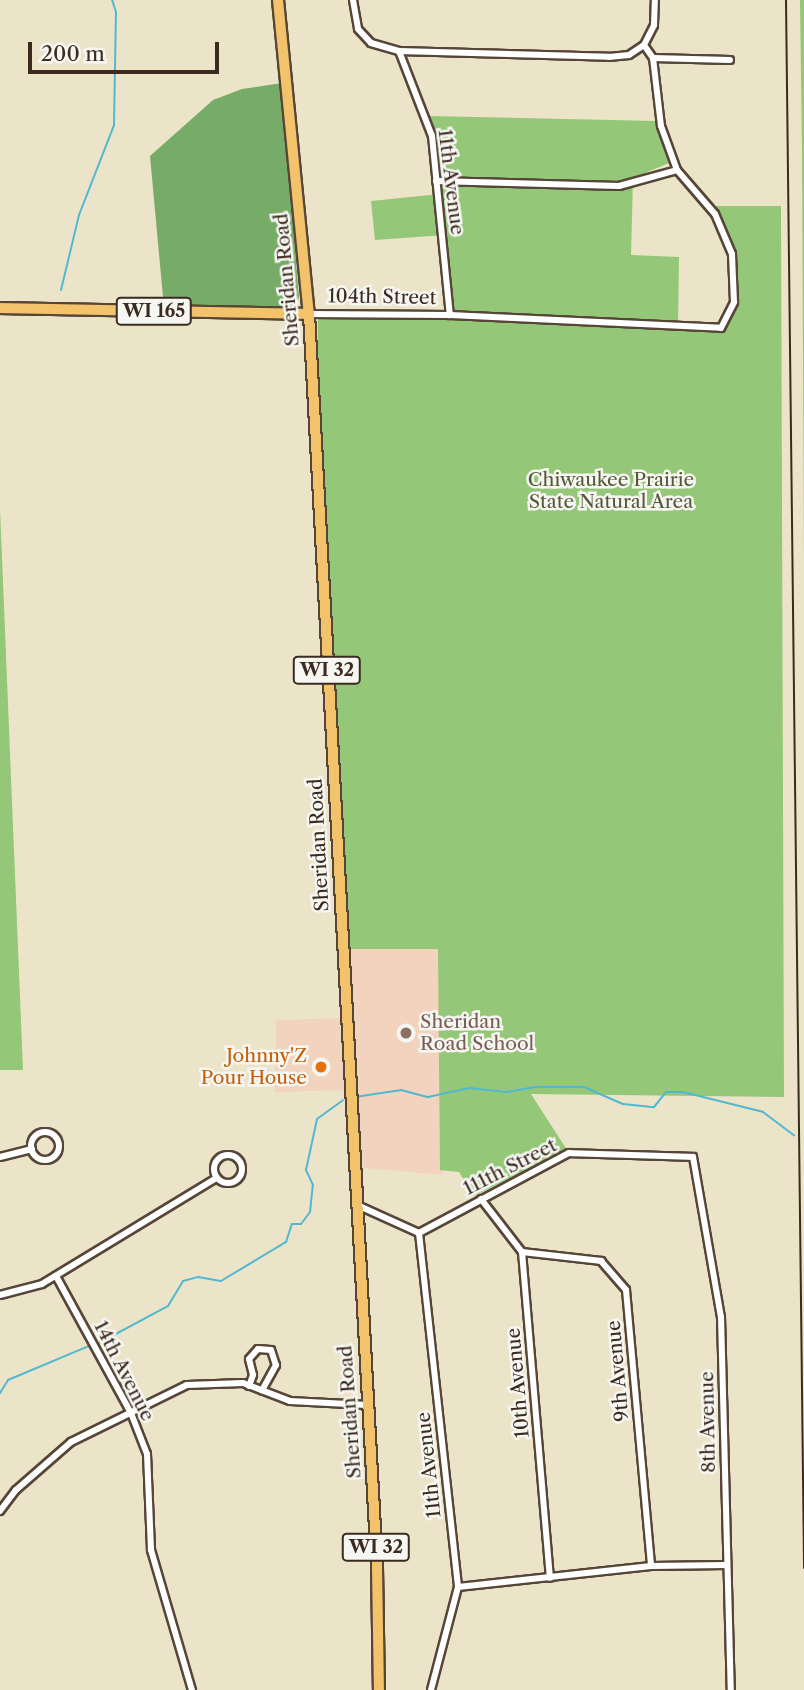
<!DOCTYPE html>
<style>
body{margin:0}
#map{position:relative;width:804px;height:1690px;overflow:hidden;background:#ece4c8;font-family:"Libre Caslon Text",serif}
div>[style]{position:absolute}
.built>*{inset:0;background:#f2d4be}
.green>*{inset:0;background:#94c777}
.forest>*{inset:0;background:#77ac68}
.stream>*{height:2px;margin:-1px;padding:0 1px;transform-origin:1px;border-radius:1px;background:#52b8d0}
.roads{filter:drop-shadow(2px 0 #564638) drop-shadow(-2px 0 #564638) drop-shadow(0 2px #564638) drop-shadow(0 -2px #564638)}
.street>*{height:6px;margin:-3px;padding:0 3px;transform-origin:3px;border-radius:3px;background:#fff}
.street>.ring{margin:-3px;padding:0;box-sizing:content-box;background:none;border:6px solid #fff;border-radius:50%}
.primary>*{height:10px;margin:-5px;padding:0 5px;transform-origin:5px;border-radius:5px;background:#f2c36a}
.rail>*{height:2px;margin:-1px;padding:0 1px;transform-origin:1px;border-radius:1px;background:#3b2a1e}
.dots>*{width:19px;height:19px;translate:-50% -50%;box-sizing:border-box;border:4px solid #f6f6f2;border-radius:50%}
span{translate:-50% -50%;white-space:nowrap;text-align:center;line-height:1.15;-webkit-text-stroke:5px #f6f6f2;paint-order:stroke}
.shield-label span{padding:2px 5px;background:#f6f6f2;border:2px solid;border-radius:5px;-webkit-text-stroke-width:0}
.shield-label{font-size:18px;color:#3b2a1e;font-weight:700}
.street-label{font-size:19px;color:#3b2a1e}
.park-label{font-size:19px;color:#565939}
.education-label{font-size:19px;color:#785e54}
.left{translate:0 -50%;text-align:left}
.food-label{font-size:19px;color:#c56008}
.right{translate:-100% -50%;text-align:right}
.scale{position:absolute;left:28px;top:42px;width:191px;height:32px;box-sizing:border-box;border:4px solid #3b2a1e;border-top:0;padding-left:9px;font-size:21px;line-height:24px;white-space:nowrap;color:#3b2a1e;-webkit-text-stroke:5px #f6f6f2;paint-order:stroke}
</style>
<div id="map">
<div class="built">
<i style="clip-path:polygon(341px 932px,438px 949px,443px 1175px,353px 1167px,348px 1090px,275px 1092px,276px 1020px,345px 1018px)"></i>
</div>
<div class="green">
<i style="clip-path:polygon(800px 0,804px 0,804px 566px,802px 149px)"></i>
<i style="clip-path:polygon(429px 116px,656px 121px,669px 163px,633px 178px,631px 255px,679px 257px,678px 328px,723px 328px,736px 311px,731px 240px,710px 206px,781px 206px,784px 1097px,531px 1094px,567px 1150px,474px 1196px,459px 1172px,440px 1170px,438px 949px,345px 949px,317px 393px,318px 317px,453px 319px,445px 235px,375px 240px,371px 201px,440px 194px)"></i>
<i style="clip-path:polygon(0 509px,23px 1070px,0 1070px)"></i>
</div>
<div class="forest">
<i style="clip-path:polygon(282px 83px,299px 298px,290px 309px,164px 308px,150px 156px,213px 100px,242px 89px)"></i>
</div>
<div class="stream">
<i style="left:61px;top:290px;width:77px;rotate:-76.5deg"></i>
<i style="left:79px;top:215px;width:97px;rotate:-68.7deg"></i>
<i style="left:114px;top:125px;width:113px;rotate:-89deg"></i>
<i style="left:116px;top:12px;width:13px;rotate:-108deg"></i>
<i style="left:355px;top:1097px;width:47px;rotate:-8.7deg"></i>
<i style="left:401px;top:1090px;width:28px;rotate:15deg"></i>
<i style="left:428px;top:1097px;width:42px;rotate:-12.4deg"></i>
<i style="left:469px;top:1088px;width:38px;rotate:6deg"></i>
<i style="left:507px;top:1092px;width:27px;rotate:-10deg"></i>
<i style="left:534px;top:1087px;width:50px"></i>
<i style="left:584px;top:1087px;width:43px;rotate:23.6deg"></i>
<i style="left:623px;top:1104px;width:31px;rotate:6deg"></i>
<i style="left:654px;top:1107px;width:19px;rotate:-51deg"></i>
<i style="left:666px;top:1092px;width:17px"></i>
<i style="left:683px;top:1092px;width:82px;rotate:14deg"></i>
<i style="left:763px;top:1112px;width:39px;rotate:37deg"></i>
<i style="left:99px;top:1343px;width:78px;rotate:-28.2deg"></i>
<i style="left:168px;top:1306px;width:29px;rotate:-59deg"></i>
<i style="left:183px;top:1281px;width:16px;rotate:-15deg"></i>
<i style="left:198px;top:1277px;width:23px;rotate:10deg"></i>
<i style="left:221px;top:1281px;width:76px;rotate:-31deg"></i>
<i style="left:286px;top:1242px;width:19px;rotate:-72deg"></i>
<i style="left:292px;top:1224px;width:9px"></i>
<i style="left:301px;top:1224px;width:15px;rotate:-53deg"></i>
<i style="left:310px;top:1212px;width:27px;rotate:-84deg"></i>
<i style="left:313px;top:1185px;width:17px;rotate:-115deg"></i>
<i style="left:306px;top:1170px;width:52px;rotate:-77.8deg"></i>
<i style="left:317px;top:1119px;width:32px;rotate:-36deg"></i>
<i style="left:0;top:1393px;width:15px;rotate:-58deg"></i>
<i style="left:8px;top:1380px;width:88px;rotate:-22.8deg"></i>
</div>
<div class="roads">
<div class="street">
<i style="left:353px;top:0;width:29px;rotate:80deg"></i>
<i style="left:358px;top:29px;width:19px;rotate:47deg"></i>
<i style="left:371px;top:43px;width:29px;rotate:16deg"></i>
<i style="left:399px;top:51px;width:91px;rotate:68.8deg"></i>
<i style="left:432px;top:136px;width:180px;rotate:84.3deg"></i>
<i style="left:399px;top:51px;width:210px;rotate:1.6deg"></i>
<i style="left:609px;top:57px;width:20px;rotate:-6deg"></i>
<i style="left:629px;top:55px;width:18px;rotate:-34deg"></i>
<i style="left:653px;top:58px;width:77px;rotate:1.5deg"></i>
<i style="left:436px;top:181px;width:183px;rotate:1.6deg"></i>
<i style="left:619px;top:186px;width:60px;rotate:-15.4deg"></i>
<i style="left:309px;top:314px;width:141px;rotate:0.4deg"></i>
<i style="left:450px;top:315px;width:271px;rotate:2.7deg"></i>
<i style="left:721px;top:328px;width:29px;rotate:-63deg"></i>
<i style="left:734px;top:302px;width:48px;rotate:-92.4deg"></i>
<i style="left:732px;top:254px;width:43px;rotate:-113deg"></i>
<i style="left:715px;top:214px;width:58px;rotate:-130.8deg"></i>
<i style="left:677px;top:170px;width:47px;rotate:-110deg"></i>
<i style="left:661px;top:126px;width:68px;rotate:-96.7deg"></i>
<i style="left:653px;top:58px;width:16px;rotate:-125deg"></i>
<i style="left:644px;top:45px;width:22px;rotate:-63deg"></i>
<i style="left:654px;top:25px;width:25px;rotate:-88deg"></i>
<i class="ring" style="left:31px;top:1132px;width:22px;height:22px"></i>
<i class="ring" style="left:214px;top:1155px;width:22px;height:22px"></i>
<i style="left:0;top:1157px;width:33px;rotate:-14deg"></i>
<i style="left:481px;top:1199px;width:67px;rotate:52.3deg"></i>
<i style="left:522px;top:1252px;width:327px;rotate:85.1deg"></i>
<i style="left:357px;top:1205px;width:68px;rotate:24.3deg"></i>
<i style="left:419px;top:1233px;width:170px;rotate:-28.1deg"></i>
<i style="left:569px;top:1153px;width:124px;rotate:1.8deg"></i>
<i style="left:693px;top:1157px;width:162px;rotate:80.1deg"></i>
<i style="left:721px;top:1317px;width:373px;rotate:88.5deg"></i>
<i style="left:419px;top:1233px;width:356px;rotate:83.7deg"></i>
<i style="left:458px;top:1587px;width:106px;rotate:104.7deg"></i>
<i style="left:522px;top:1252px;width:80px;rotate:6.5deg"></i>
<i style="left:601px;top:1261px;width:38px;rotate:49deg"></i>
<i style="left:626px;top:1290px;width:277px;rotate:84.8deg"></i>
<i style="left:56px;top:1276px;width:156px;rotate:61.3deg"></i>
<i style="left:131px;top:1413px;width:44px;rotate:68.7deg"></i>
<i style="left:147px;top:1454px;width:96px;rotate:87.6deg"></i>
<i style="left:151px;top:1550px;width:146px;rotate:73.7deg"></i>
<i style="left:0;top:1295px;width:43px;rotate:-14.7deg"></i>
<i style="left:42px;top:1284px;width:204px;rotate:-31.3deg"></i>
<i style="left:249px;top:1386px;width:12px;rotate:-70deg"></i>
<i style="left:253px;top:1375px;width:16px;rotate:-104deg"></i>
<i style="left:249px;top:1359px;width:13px;rotate:-48deg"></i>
<i style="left:258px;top:1349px;width:13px;rotate:4deg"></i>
<i style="left:271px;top:1350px;width:16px;rotate:72deg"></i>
<i style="left:276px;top:1365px;width:29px;rotate:119deg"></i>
<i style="left:0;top:1511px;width:26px;rotate:-53deg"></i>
<i style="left:16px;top:1490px;width:73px;rotate:-41.1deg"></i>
<i style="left:71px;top:1442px;width:129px;rotate:-26.2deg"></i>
<i style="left:187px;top:1385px;width:56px;rotate:-2deg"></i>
<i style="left:243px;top:1383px;width:50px;rotate:21deg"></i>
<i style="left:290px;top:1401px;width:77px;rotate:3deg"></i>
<i style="left:458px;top:1587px;width:194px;rotate:-6.2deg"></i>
<i style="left:651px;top:1566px;width:76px;rotate:-0.8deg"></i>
</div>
<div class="primary">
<i style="left:278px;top:0;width:316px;rotate:84.4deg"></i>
<i style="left:309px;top:314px;width:1255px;rotate:86.89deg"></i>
<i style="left:377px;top:1567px;width:123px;rotate:89.1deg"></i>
<i style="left:0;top:308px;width:309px;rotate:1.1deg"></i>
</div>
</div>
<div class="rail">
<i style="left:786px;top:0;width:1568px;rotate:89.34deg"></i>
</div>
<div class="dots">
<i style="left:406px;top:1033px;background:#8d6e63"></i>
<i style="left:321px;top:1067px;background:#e8710a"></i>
</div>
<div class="shield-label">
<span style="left:154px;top:311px">WI 165</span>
<span style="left:327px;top:670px">WI 32</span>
<span style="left:376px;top:1547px">WI 32</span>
</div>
<div class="street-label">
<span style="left:451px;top:182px;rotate:83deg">11th Avenue</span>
<span style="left:287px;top:280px;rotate:-95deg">Sheridan Road</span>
<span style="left:382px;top:297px;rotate:1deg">104th Street</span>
<span style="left:319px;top:845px;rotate:-93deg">Sheridan Road</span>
<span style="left:510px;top:1167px;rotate:-27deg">111th Street</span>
<span style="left:124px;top:1371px;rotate:63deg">14th Avenue</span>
<span style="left:618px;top:1371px;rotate:-95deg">9th Avenue</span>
<span style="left:518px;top:1383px;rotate:-95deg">10th Avenue</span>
<span style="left:350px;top:1412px;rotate:-94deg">Sheridan Road</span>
<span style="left:708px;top:1422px;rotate:-91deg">8th Avenue</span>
<span style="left:429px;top:1465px;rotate:-96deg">11th Avenue</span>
</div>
<div class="park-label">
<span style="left:611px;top:491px">Chiwaukee Prairie<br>State Natural Area</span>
</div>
<div class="education-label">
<span class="left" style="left:420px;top:1033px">Sheridan<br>Road School</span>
</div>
<div class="food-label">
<span class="right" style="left:307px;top:1067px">Johnny'Z<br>Pour House</span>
</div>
<div class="scale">200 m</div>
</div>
